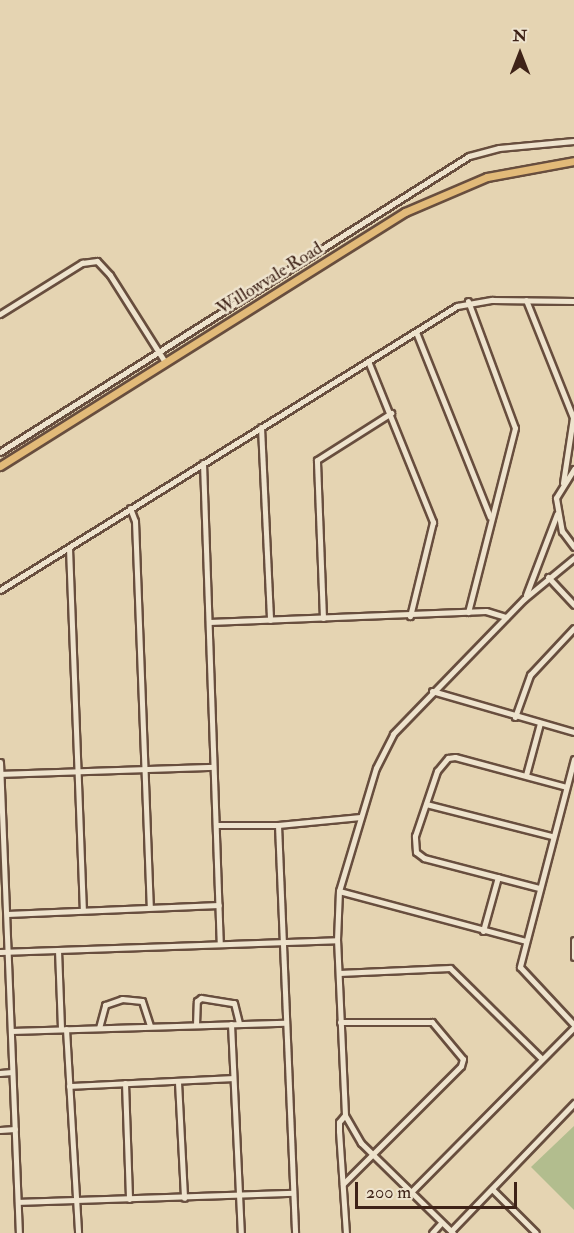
<!DOCTYPE html>
<style>
body{margin:0}
#map{position:relative;width:574px;height:1233px;overflow:hidden;background:#e5d4b2;font-family:"IM FELL Double Pica",serif}
div>[style]{position:absolute}
.green>*{inset:0;background:#b2bd8e}
.roads{filter:drop-shadow(2px 0 #684e3e) drop-shadow(-2px 0 #684e3e) drop-shadow(0 2px #684e3e) drop-shadow(0 -2px #684e3e)}
.minor>*{height:5px;margin:-2.5px;padding:0 2.5px;transform-origin:2.5px;border-radius:2.5px;background:#eee3cd}
.major>*{height:7px;margin:-3.5px;padding:0 3.5px;transform-origin:3.5px;border-radius:3.5px;background:#e2ba79}
span{translate:-50% -50%;white-space:nowrap;text-align:center;line-height:1.15;-webkit-text-stroke:5px #eee3cd;paint-order:stroke}
.street-label{font-size:18px;color:#3e2217}
.north{position:absolute;left:490px;top:24px;width:60px;height:60px;-webkit-text-stroke:4px #eee3cd;paint-order:stroke;rotate:0deg;font-size:16px;font-weight:700;line-height:24px;text-align:center;color:#3e2217}
.north::after{content:'';display:block;margin:auto;width:21px;height:27px;background:#3e2217;clip-path:polygon(50% 0,100% 100%,50% 72%,0 100%)}
.scale{position:absolute;left:355px;top:1182px;width:162px;height:27px;box-sizing:border-box;border:3px solid #3e2217;border-top:0;padding-left:8px;font-size:18px;line-height:21px;white-space:nowrap;color:#3e2217;-webkit-text-stroke:4px #eee3cd;paint-order:stroke}
</style>
<div id="map">
<div class="green">
<i style="clip-path:polygon(574px 1126px,574px 1210px,531px 1167px)"></i>
</div>
<div class="roads">
<div class="minor">
<i style="left:526px;top:300px;width:129px;rotate:68.2deg"></i>
<i style="left:468px;top:301px;width:135px;rotate:69.7deg"></i>
<i style="left:515px;top:428px;width:190px;rotate:104.3deg"></i>
<i style="left:0;top:314px;width:97px;rotate:-31.9deg"></i>
<i style="left:82px;top:263px;width:15px;rotate:-8deg"></i>
<i style="left:97px;top:261px;width:19px;rotate:47deg"></i>
<i style="left:110px;top:275px;width:103px;rotate:57.7deg"></i>
<i style="left:416px;top:332px;width:199px;rotate:68.2deg"></i>
<i style="left:368px;top:361px;width:174px;rotate:68deg"></i>
<i style="left:433px;top:522px;width:97px;rotate:103.7deg"></i>
<i style="left:261px;top:427px;width:193px;rotate:87.3deg"></i>
<i style="left:0;top:452px;width:555px;rotate:-32.26deg"></i>
<i style="left:469px;top:156px;width:31px;rotate:-15deg"></i>
<i style="left:499px;top:148px;width:75px;rotate:-5.3deg"></i>
<i style="left:203px;top:463px;width:479px;rotate:88deg"></i>
<i style="left:574px;top:469px;width:34px;rotate:122deg"></i>
<i style="left:556px;top:498px;width:34px;rotate:80deg"></i>
<i style="left:562px;top:531px;width:20px;rotate:53deg"></i>
<i style="left:563px;top:483px;width:66px;rotate:-81.3deg"></i>
<i style="left:130px;top:508px;width:14px;rotate:69deg"></i>
<i style="left:135px;top:521px;width:386px;rotate:87.8deg"></i>
<i style="left:69px;top:548px;width:361px;rotate:87.8deg"></i>
<i style="left:548px;top:577px;width:38px;rotate:47deg"></i>
<i style="left:0;top:590px;width:538px;rotate:-31.86deg"></i>
<i style="left:457px;top:306px;width:36px;rotate:-10deg"></i>
<i style="left:492px;top:300px;width:82px;rotate:0.7deg"></i>
<i style="left:526px;top:595px;width:87px;rotate:-69.1deg"></i>
<i style="left:323px;top:618px;width:158px;rotate:-92.2deg"></i>
<i style="left:317px;top:460px;width:88px;rotate:-32.4deg"></i>
<i style="left:209px;top:622px;width:277px;rotate:-2.3deg"></i>
<i style="left:486px;top:611px;width:21px;rotate:17deg"></i>
<i style="left:432px;top:691px;width:148px;rotate:16.1deg"></i>
<i style="left:515px;top:717px;width:45px;rotate:-70.3deg"></i>
<i style="left:530px;top:675px;width:64px;rotate:-46.9deg"></i>
<i style="left:574px;top:759px;width:215px;rotate:104.6deg"></i>
<i style="left:520px;top:967px;width:79px;rotate:47deg"></i>
<i style="left:0;top:762px;width:471px;rotate:87.7deg"></i>
<i style="left:0;top:774px;width:213px;rotate:-1.9deg"></i>
<i style="left:526px;top:775px;width:54px;rotate:-74.9deg"></i>
<i style="left:426px;top:804px;width:130px;rotate:14.3deg"></i>
<i style="left:217px;top:825px;width:61px"></i>
<i style="left:278px;top:825px;width:83px;rotate:-5.5deg"></i>
<i style="left:278px;top:825px;width:408px;rotate:87.6deg"></i>
<i style="left:539px;top:888px;width:119px;rotate:-165.4deg"></i>
<i style="left:424px;top:858px;width:10px;rotate:-143deg"></i>
<i style="left:416px;top:852px;width:16px;rotate:-94deg"></i>
<i style="left:415px;top:836px;width:69px;rotate:-71.3deg"></i>
<i style="left:437px;top:771px;width:17px;rotate:-50deg"></i>
<i style="left:448px;top:758px;width:7px;rotate:-8deg"></i>
<i style="left:455px;top:757px;width:115px;rotate:15.1deg"></i>
<i style="left:339px;top:891px;width:193px;rotate:15deg"></i>
<i style="left:7px;top:914px;width:212px;rotate:-2.4deg"></i>
<i style="left:483px;top:931px;width:56px;rotate:-74.5deg"></i>
<i style="left:574px;top:940px;width:17px;rotate:90deg"></i>
<i style="left:58px;top:950px;width:79px;rotate:87.8deg"></i>
<i style="left:0;top:952px;width:337px;rotate:-2deg"></i>
<i style="left:339px;top:973px;width:111px;rotate:-2.6deg"></i>
<i style="left:450px;top:968px;width:128px;rotate:44.7deg"></i>
<i style="left:340px;top:1022px;width:92px"></i>
<i style="left:432px;top:1022px;width:48px;rotate:50deg"></i>
<i style="left:463px;top:1059px;width:7px;rotate:106deg"></i>
<i style="left:461px;top:1066px;width:167px;rotate:135deg"></i>
<i style="left:231px;top:1024px;width:209px;rotate:87.3deg"></i>
<i style="left:196px;top:1025px;width:24px;rotate:-88deg"></i>
<i style="left:197px;top:1001px;width:5px;rotate:-37deg"></i>
<i style="left:201px;top:998px;width:33px;rotate:9deg"></i>
<i style="left:234px;top:1003px;width:21px;rotate:76deg"></i>
<i style="left:99px;top:1028px;width:24px;rotate:-75deg"></i>
<i style="left:105px;top:1005px;width:18px;rotate:-19deg"></i>
<i style="left:122px;top:999px;width:20px;rotate:6deg"></i>
<i style="left:142px;top:1001px;width:26px;rotate:72deg"></i>
<i style="left:66px;top:1029px;width:204px;rotate:86.6deg"></i>
<i style="left:11px;top:1031px;width:274px;rotate:-1.7deg"></i>
<i style="left:0;top:1073px;width:12px;rotate:-5deg"></i>
<i style="left:178px;top:1082px;width:116px;rotate:87deg"></i>
<i style="left:125px;top:1083px;width:116px;rotate:88deg"></i>
<i style="left:69px;top:1086px;width:163px;rotate:-2.8deg"></i>
<i style="left:345px;top:1115px;width:9px;rotate:131deg"></i>
<i style="left:339px;top:1122px;width:9px;rotate:90deg"></i>
<i style="left:339px;top:1131px;width:102px;rotate:86.1deg"></i>
<i style="left:0;top:1130px;width:15px;rotate:-4deg"></i>
<i style="left:492px;top:1189px;width:62px;rotate:45deg"></i>
<i style="left:411px;top:1192px;width:232px;rotate:-45.3deg"></i>
<i style="left:18px;top:1202px;width:274px;rotate:-1.9deg"></i>
<i style="left:451px;top:1231px;width:178px;rotate:-46.1deg"></i>
<i style="left:432px;top:1233px;width:13px;rotate:-48deg"></i>
<i style="left:453px;top:1233px;width:129px;rotate:-135.6deg"></i>
<i style="left:361px;top:1143px;width:32px;rotate:-120deg"></i>
<i style="left:345px;top:1115px;width:175px;rotate:-92.6deg"></i>
<i style="left:337px;top:940px;width:49px;rotate:-87.7deg"></i>
<i style="left:339px;top:891px;width:128px;rotate:-73.3deg"></i>
<i style="left:376px;top:768px;width:38px;rotate:-63deg"></i>
<i style="left:393px;top:734px;width:188px;rotate:-45.9deg"></i>
<i style="left:524px;top:599px;width:65px;rotate:-39.4deg"></i>
</div>
<div class="major">
<i style="left:0;top:466px;width:478px;rotate:-32.1deg"></i>
<i style="left:405px;top:212px;width:89px;rotate:-23.1deg"></i>
<i style="left:487px;top:177px;width:88px;rotate:-10.4deg"></i>
</div>
</div>
<div class="street-label">
<span style="left:270px;top:279px;rotate:-32deg">Willowvale Road</span>
</div>
<div class="north">N</div>
<div class="scale">200 m</div>
</div>
